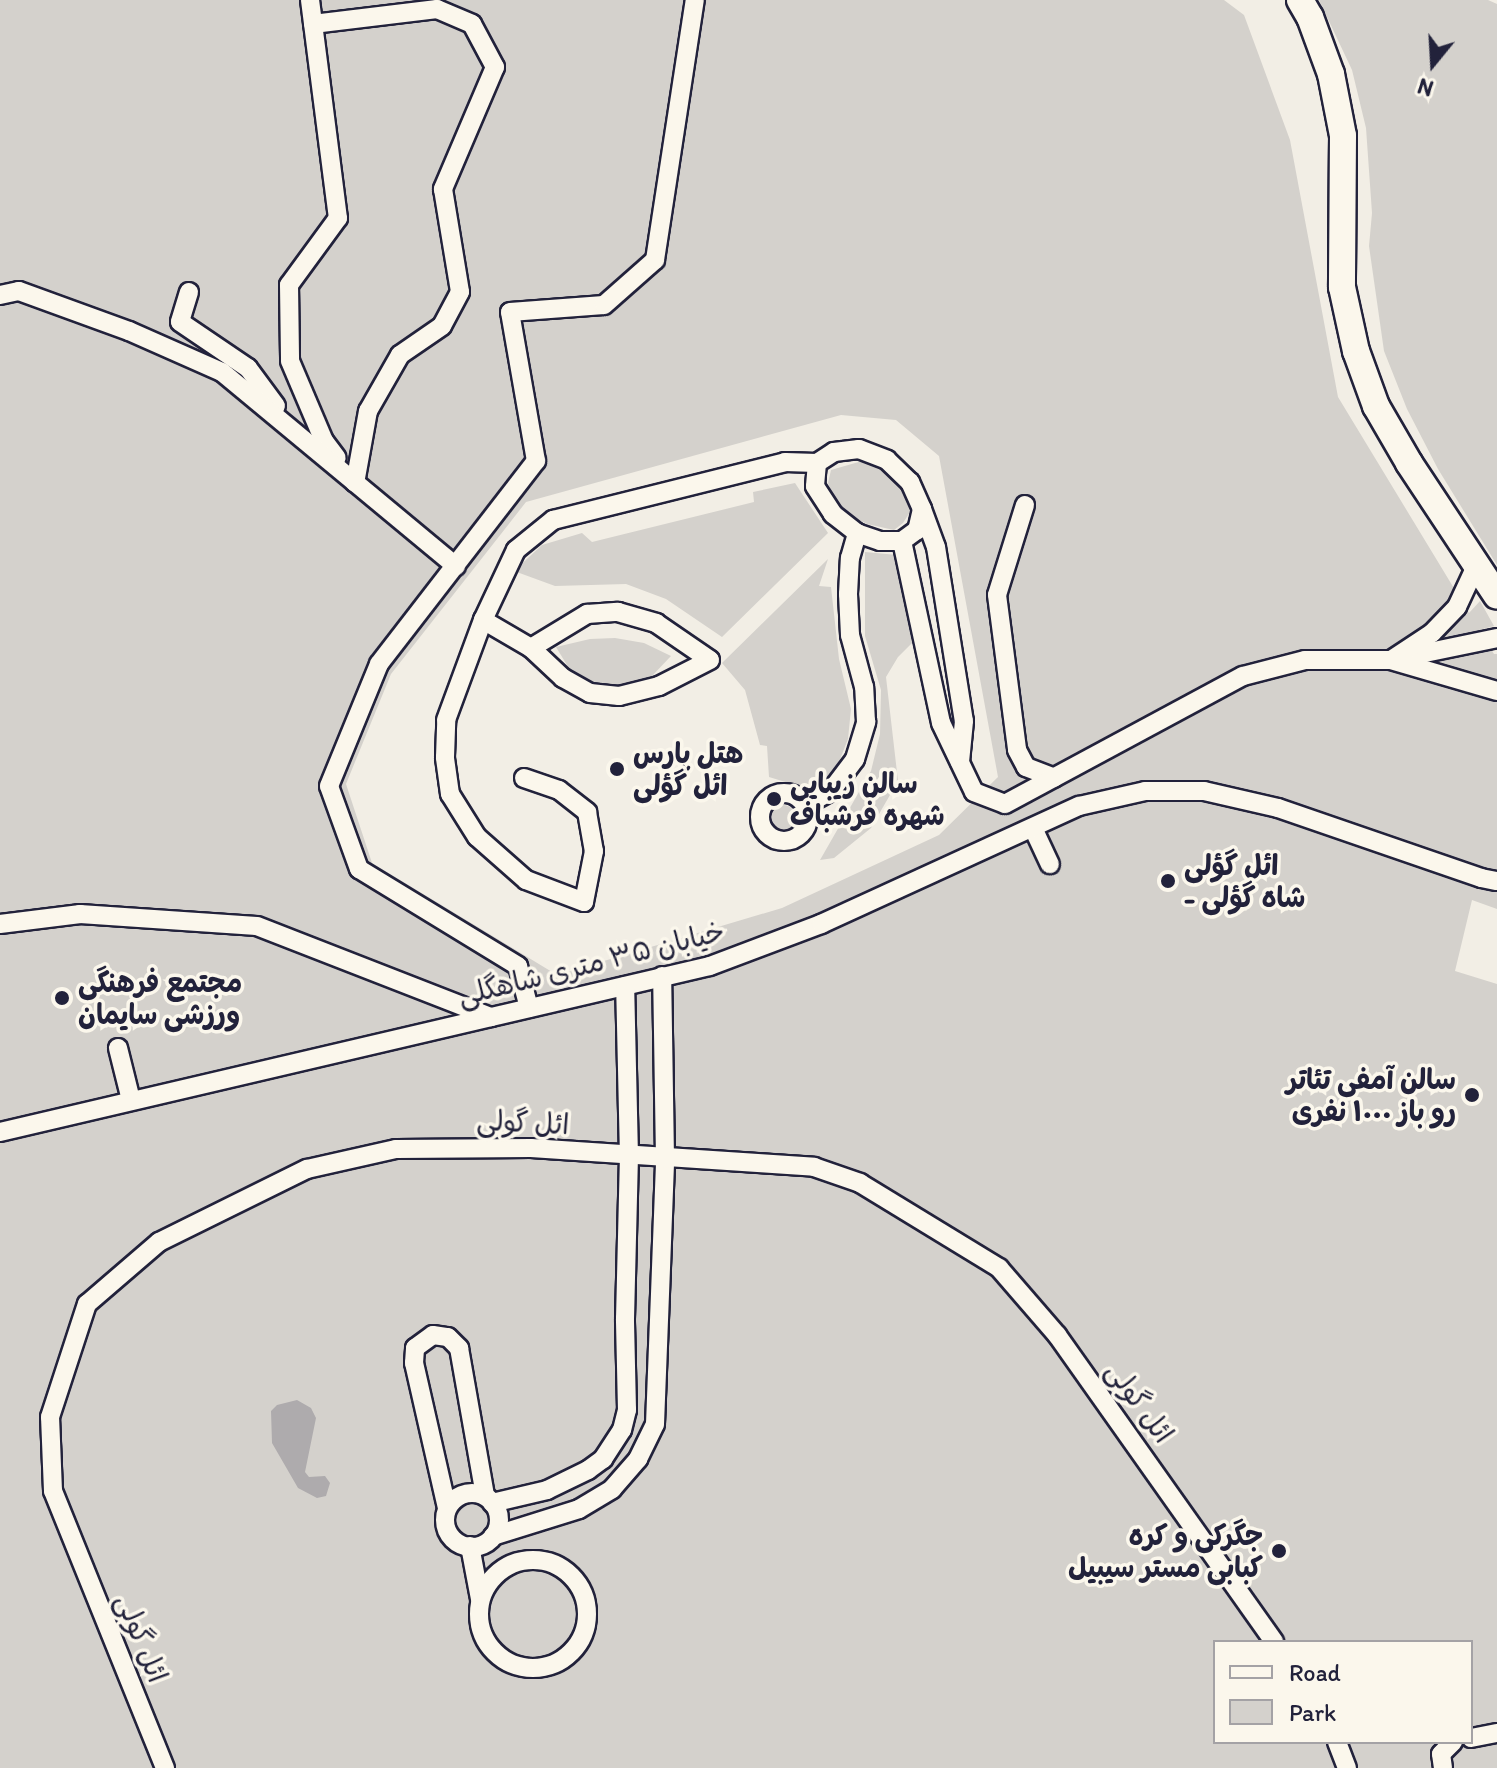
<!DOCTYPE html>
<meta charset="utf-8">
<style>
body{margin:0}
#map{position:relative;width:1497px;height:1768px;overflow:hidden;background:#f2eee5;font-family:Itim,"Playpen Sans Arabic",sans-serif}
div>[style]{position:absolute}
.green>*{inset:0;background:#d4d1cc}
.round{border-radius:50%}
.water>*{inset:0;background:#aeabad}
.roads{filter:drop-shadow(2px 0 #22223b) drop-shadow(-2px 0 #22223b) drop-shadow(0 2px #22223b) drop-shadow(0 -2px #22223b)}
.minor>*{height:18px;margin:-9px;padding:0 9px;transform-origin:9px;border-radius:9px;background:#fbf7ec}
.minor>.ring{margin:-9px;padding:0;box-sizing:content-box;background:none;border:18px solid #fbf7ec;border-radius:50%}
.highway>*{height:26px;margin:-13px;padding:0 13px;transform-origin:13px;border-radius:13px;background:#fbf7ec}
.dots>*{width:22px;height:22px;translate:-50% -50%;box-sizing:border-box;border:4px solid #fbf7ec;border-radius:50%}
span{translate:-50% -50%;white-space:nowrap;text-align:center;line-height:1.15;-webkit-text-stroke:7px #fbf7ec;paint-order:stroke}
.poi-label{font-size:28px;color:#22223b;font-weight:700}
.left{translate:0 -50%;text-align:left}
.right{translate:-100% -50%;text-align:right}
.street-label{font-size:28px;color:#22223b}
.legend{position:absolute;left:1213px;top:1640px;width:260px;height:104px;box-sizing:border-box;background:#fbf7ec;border:2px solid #a4a2a5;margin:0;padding:10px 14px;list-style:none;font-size:24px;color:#22223b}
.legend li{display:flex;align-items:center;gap:16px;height:40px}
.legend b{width:40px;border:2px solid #a4a2a5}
.north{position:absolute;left:1393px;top:24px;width:80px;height:80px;-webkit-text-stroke:6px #fbf7ec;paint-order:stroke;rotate:198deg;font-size:22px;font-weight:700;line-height:32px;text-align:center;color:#22223b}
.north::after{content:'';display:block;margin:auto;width:28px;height:36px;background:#22223b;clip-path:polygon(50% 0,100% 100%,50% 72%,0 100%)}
</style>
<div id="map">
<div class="green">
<i style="clip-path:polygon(evenodd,0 0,1224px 0,1244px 15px,1290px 140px,1338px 397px,1469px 613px,1480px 601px,1494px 626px,1479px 630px,1494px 654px,1497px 654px,1497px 909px,1472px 900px,1455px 971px,1497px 984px,1497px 1768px,0 1768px,0 0,841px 415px,896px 420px,939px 456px,998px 777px,939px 835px,782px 908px,557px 975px,372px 863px,346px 784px,391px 674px,526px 502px,841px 415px,0 0,1215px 1642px,1471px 1642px,1471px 1742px,1215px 1742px,1215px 1642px)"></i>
<i style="clip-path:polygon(1319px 0,1488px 0,1497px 4px,1497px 565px,1438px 469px,1407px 409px,1384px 351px,1369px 246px,1372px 213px,1366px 128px,1352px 70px)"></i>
<i style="clip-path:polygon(862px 461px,882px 465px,898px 480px,908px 497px,910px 512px,903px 523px,894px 530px,867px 524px,849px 515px,833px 496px,828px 483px,831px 470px)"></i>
<i style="clip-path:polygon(795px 483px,828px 533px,722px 637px,666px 599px,626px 584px,555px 586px,514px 571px,542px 545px,582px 533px,592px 542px,754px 502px,753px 492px)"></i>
<i style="clip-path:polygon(865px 552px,897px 555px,912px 643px,898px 657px,886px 677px,898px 781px,871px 828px,834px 858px,820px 860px,871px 771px,880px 734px,881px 690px,865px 636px)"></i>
<i style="clip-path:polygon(828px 559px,819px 586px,831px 587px,839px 659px,851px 709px,848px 739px,837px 767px,820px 785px,805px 788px,769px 777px,767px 746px,760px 745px,745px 690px,722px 663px)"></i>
<i style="clip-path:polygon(615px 638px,644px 643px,671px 656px,652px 676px,630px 686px,608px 687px,585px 681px,570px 670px,556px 647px,590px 639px)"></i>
<i class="round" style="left:770px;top:805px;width:26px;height:26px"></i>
</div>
<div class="water">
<i style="clip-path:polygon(297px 1400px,311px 1408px,316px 1418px,305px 1472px,309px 1477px,325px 1476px,330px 1483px,326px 1496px,317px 1498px,298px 1488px,272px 1443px,271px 1411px,277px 1405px)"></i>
</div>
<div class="roads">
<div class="minor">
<i style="left:310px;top:0;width:220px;rotate:82.7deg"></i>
<i style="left:338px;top:218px;width:83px;rotate:126.2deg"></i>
<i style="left:289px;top:285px;width:76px;rotate:89.2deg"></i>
<i style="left:290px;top:361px;width:87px;rotate:67deg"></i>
<i style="left:324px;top:441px;width:21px;rotate:53deg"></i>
<i style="left:313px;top:24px;width:125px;rotate:-6.9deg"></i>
<i style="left:437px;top:9px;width:38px;rotate:23deg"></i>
<i style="left:472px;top:24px;width:49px;rotate:61.9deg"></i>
<i style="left:495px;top:67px;width:133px;rotate:113.1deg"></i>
<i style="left:443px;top:189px;width:104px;rotate:80.6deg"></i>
<i style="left:460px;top:292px;width:38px;rotate:118deg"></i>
<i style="left:442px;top:326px;width:51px;rotate:145.4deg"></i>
<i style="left:400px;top:355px;width:64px;rotate:119.7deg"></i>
<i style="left:368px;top:411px;width:73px;rotate:100.2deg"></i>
<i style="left:189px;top:292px;width:31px;rotate:107deg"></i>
<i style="left:180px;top:322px;width:82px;rotate:34.1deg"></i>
<i style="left:248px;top:368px;width:47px;rotate:53.6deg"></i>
<i style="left:0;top:295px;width:19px;rotate:-12deg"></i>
<i style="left:19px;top:291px;width:117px;rotate:20deg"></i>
<i style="left:129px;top:331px;width:102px;rotate:23.8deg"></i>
<i style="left:222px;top:372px;width:304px;rotate:39.7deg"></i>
<i style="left:859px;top:449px;width:30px;rotate:21deg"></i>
<i style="left:887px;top:460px;width:32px;rotate:44deg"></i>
<i style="left:910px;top:482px;width:30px;rotate:66deg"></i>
<i style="left:922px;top:509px;width:22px;rotate:103deg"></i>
<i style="left:917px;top:530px;width:19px;rotate:144deg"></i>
<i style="left:902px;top:541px;width:22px;rotate:180deg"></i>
<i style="left:880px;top:541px;width:24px;rotate:-161deg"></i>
<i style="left:857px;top:533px;width:31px;rotate:-142deg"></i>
<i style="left:833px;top:514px;width:33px;rotate:-123deg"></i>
<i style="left:815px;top:486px;width:23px;rotate:-85deg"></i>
<i style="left:817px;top:463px;width:20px;rotate:-33deg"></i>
<i style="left:834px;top:452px;width:25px;rotate:-7deg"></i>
<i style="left:1025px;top:505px;width:94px;rotate:107.3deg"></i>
<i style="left:997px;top:595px;width:156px;rotate:82.6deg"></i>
<i style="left:1017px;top:750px;width:19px;rotate:62deg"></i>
<i style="left:1026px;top:767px;width:30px;rotate:21deg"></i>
<i style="left:922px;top:509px;width:40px;rotate:69.8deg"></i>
<i style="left:936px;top:547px;width:176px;rotate:80.9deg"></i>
<i style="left:964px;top:721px;width:41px;rotate:95.6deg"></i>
<i style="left:902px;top:541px;width:186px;rotate:77.9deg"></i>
<i style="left:941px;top:723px;width:76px;rotate:64.4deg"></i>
<i style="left:974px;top:792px;width:33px;rotate:21deg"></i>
<i style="left:1005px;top:804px;width:270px;rotate:-28.3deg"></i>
<i style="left:1243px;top:676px;width:64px;rotate:-14.5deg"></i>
<i style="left:1305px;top:660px;width:86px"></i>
<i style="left:1391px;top:660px;width:108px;rotate:-11.7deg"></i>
<i style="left:1476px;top:566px;width:45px;rotate:114.9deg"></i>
<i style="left:1457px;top:607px;width:36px;rotate:134deg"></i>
<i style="left:1432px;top:633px;width:49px;rotate:146.6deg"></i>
<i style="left:1391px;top:660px;width:110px;rotate:16.3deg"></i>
<i style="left:618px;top:612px;width:40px;rotate:16deg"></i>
<i style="left:656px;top:623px;width:65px;rotate:34.4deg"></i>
<i style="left:710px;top:660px;width:57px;rotate:153deg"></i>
<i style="left:659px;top:686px;width:41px;rotate:166deg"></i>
<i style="left:619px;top:696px;width:29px;rotate:-174deg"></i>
<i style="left:590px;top:693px;width:31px;rotate:-151deg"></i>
<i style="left:563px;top:678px;width:44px;rotate:-136.8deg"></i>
<i style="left:531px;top:648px;width:66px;rotate:-31.3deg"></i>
<i style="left:587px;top:614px;width:31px;rotate:-4deg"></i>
<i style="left:483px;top:620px;width:56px;rotate:30.3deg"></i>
<i style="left:524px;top:778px;width:37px;rotate:19deg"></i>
<i style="left:559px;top:790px;width:36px;rotate:38deg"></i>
<i style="left:587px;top:812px;width:40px;rotate:80deg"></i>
<i style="left:594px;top:851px;width:52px;rotate:101.1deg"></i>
<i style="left:584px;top:902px;width:62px;rotate:-159.2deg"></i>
<i style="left:526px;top:880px;width:65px;rotate:-138.7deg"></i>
<i style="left:477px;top:837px;width:51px;rotate:-122.1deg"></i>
<i style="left:450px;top:794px;width:37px;rotate:-98deg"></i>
<i style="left:445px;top:757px;width:37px;rotate:-88deg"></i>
<i style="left:446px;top:720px;width:107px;rotate:-69.7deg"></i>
<i style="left:483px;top:620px;width:77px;rotate:-64.8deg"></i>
<i style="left:516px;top:550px;width:48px;rotate:-39deg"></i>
<i style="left:553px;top:520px;width:239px;rotate:-14deg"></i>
<i style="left:785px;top:462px;width:32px;rotate:2deg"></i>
<i class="ring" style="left:760px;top:793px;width:30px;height:30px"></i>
<i style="left:806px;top:805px;width:29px;rotate:-29deg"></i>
<i style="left:831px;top:791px;width:40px;rotate:-53deg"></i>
<i style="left:855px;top:759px;width:39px;rotate:-73deg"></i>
<i style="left:866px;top:722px;width:35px;rotate:-93deg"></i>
<i style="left:864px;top:687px;width:54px;rotate:-105.1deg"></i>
<i style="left:850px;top:635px;width:41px;rotate:-92.8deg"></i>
<i style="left:848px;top:594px;width:36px;rotate:-87deg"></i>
<i style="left:850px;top:558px;width:26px;rotate:-74deg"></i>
<i style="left:1033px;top:828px;width:40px;rotate:65deg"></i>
<i style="left:0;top:924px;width:81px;rotate:-7.1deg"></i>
<i style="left:80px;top:914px;width:177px;rotate:3.9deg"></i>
<i style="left:257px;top:926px;width:251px;rotate:21.3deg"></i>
<i style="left:529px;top:1008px;width:43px;rotate:-104.7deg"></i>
<i style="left:518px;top:966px;width:186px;rotate:-148.6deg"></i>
<i style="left:359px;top:869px;width:88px;rotate:-109.9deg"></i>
<i style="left:329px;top:786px;width:132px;rotate:-67.7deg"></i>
<i style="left:379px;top:664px;width:257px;rotate:-52.3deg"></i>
<i style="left:536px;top:461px;width:151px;rotate:-99.9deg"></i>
<i style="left:510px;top:312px;width:94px;rotate:-4.3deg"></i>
<i style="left:604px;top:305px;width:68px;rotate:-41.4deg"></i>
<i style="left:655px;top:260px;width:263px;rotate:-81.3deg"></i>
<i style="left:118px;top:1048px;width:54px;rotate:76deg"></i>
<i style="left:0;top:1132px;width:729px;rotate:-13.16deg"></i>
<i style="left:710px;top:966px;width:119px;rotate:-20.7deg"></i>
<i style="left:821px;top:924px;width:284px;rotate:-24.6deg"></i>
<i style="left:1079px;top:806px;width:68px;rotate:-12.8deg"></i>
<i style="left:1145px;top:791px;width:59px"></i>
<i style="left:1204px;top:791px;width:76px;rotate:12.9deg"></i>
<i style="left:1278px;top:808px;width:215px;rotate:19deg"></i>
<i style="left:1481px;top:878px;width:16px;rotate:11deg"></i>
<i class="ring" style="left:445px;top:1493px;width:36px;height:36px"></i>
<i style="left:492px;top:1503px;width:57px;rotate:-13.3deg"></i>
<i style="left:547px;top:1490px;width:46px;rotate:-26deg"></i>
<i style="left:588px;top:1470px;width:19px;rotate:-36deg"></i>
<i style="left:603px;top:1459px;width:35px;rotate:-57deg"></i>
<i style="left:622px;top:1430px;width:21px;rotate:-76deg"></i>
<i style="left:627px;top:1410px;width:91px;rotate:-91.3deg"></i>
<i style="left:625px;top:1319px;width:162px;rotate:-88.6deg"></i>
<i style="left:629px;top:1157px;width:171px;rotate:-91.3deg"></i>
<i style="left:447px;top:1508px;width:149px;rotate:-102.8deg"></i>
<i style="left:414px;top:1363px;width:15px;rotate:-86deg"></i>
<i style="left:415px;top:1348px;width:22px;rotate:-36deg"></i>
<i style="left:433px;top:1335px;width:15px;rotate:8deg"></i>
<i style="left:448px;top:1337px;width:16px;rotate:45deg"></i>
<i style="left:459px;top:1348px;width:150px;rotate:80deg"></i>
<i style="left:493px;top:1536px;width:90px;rotate:-17.4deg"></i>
<i style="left:579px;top:1509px;width:39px;rotate:-31deg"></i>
<i style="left:612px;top:1489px;width:40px;rotate:-49deg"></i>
<i style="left:638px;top:1459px;width:39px;rotate:-64deg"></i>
<i style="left:655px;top:1424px;width:265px;rotate:-87.8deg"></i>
<i style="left:665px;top:1159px;width:183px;rotate:-90.9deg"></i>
<i style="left:470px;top:1546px;width:54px;rotate:79.3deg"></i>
<i class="ring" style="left:479px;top:1560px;width:90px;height:90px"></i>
<i style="left:1471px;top:1738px;width:26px;rotate:-11deg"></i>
<i style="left:1337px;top:1742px;width:28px;rotate:69deg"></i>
<i style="left:165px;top:1768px;width:299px;rotate:-112deg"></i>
<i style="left:53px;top:1491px;width:74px;rotate:-92.3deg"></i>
<i style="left:50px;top:1417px;width:119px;rotate:-71.9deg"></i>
<i style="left:87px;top:1304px;width:95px;rotate:-40.7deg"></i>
<i style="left:159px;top:1242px;width:165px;rotate:-26.3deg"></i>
<i style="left:307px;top:1169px;width:91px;rotate:-12.7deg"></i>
<i style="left:396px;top:1149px;width:135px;rotate:-0.4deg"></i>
<i style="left:531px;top:1148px;width:284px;rotate:3.8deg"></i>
<i style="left:814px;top:1167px;width:49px;rotate:19.2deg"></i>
<i style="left:860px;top:1183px;width:163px;rotate:31.4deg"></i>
<i style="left:999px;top:1268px;width:89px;rotate:49.1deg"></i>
<i style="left:1057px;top:1335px;width:376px;rotate:54.7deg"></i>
<i style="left:1443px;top:1768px;width:14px;rotate:-98deg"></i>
<i style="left:1441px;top:1754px;width:17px;rotate:-45deg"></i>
</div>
<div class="highway">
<i style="left:1300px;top:0;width:20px;rotate:60deg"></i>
<i style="left:1310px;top:17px;width:61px;rotate:69.8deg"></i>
<i style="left:1331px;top:74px;width:63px;rotate:79deg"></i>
<i style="left:1343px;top:136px;width:151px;rotate:90.4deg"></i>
<i style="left:1342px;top:287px;width:66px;rotate:77.7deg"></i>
<i style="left:1356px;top:351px;width:59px;rotate:70deg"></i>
<i style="left:1376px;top:406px;width:66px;rotate:59.9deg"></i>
<i style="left:1409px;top:463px;width:159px;rotate:56.5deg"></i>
</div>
</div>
<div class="dots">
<i style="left:617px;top:769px;background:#22223b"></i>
<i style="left:774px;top:799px;background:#22223b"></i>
<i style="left:1168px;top:881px;background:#22223b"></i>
<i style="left:62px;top:998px;background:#22223b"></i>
<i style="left:1472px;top:1095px;background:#22223b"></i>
<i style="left:1279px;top:1551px;background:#22223b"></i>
</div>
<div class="poi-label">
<span class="left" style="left:633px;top:769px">هتل پارس<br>ائل گؤلی</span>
<span class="left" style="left:790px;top:799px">سالن زیبایی<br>شهره فرشباف</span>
<span class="left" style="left:1184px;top:881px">ائل گؤلی<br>- شاه گؤلی</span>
<span class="left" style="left:78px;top:998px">مجتمع فرهنگی<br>ورزشی سایمان</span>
<span class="right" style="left:1456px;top:1095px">سالن آمفی تئاتر<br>رو باز ۱۰۰۰ نفری</span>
<span class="right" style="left:1263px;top:1551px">جگرکی و کره<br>کبابی مستر سیبیل</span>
</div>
<div class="street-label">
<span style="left:591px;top:963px;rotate:-14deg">خیابان ۳۵ متری شاهگلی</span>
<span style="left:523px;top:1122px;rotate:3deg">ائل گولی</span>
<span style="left:1140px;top:1402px;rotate:54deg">ائل گولی</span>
<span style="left:142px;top:1638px;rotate:68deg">ائل گولی</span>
</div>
<ul class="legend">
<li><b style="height:10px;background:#fbf7ec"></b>Road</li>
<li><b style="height:22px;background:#d4d1cc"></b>Park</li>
</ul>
<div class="north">N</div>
</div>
